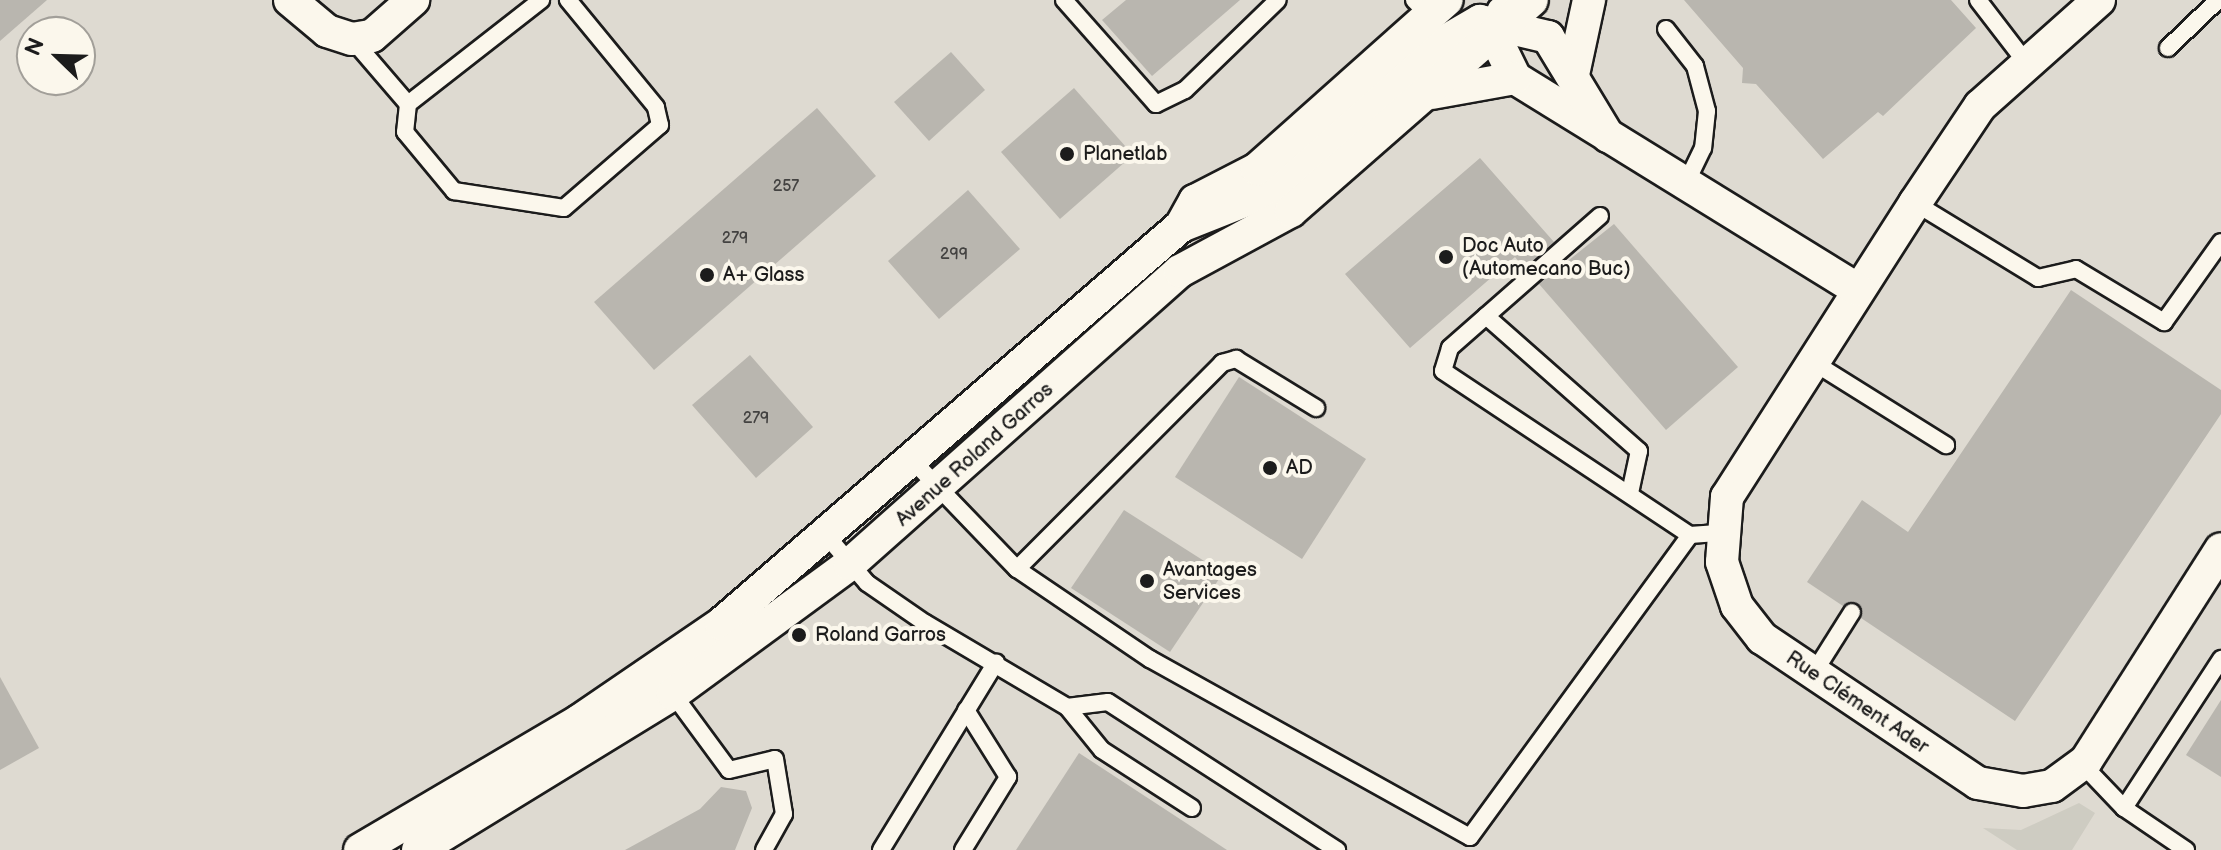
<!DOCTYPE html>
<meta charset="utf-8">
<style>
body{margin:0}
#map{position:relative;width:2221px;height:850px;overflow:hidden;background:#eeeadf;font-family:"Balsamiq Sans",sans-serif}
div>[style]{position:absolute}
.built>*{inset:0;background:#dedad1}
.green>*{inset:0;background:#ceccc2}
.building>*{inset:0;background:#b9b6af}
.roads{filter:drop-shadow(2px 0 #1c1c1c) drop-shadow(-2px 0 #1c1c1c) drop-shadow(0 2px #1c1c1c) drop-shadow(0 -2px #1c1c1c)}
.lane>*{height:16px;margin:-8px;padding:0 8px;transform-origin:8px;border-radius:8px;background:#fbf7ec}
.street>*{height:32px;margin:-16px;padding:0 16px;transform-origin:16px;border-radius:16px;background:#fbf7ec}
.dots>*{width:22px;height:22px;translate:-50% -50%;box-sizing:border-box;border:4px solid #fbf7ec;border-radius:50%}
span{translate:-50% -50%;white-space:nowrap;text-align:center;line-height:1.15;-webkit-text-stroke:8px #fbf7ec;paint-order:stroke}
.number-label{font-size:16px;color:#434241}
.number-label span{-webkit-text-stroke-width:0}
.poi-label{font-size:20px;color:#1c1c1c}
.left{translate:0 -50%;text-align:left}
.street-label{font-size:20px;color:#1c1c1c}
.north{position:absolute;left:16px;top:16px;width:80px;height:80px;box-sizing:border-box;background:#fbf7ec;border:2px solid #a29f99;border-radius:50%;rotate:293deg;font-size:22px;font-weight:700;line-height:32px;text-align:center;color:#1c1c1c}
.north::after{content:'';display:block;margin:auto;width:28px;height:36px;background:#1c1c1c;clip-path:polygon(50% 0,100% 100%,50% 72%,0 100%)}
</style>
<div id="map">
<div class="built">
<i style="clip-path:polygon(evenodd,0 0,2221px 0,2221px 850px,0 850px,0 0,32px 32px,80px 32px,80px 80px,32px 80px,32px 32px)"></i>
</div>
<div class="green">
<i style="clip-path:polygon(2079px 803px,2095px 813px,2072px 850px,2017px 850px,1983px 828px,2021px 830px)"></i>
</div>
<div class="building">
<i style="clip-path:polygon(0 0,47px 0,0 41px)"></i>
<i style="clip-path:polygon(1126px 0,1240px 0,1152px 76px,1102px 20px)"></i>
<i style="clip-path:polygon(1684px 0,1951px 0,1976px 28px,1883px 116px,1878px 112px,1823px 159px,1756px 84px,1742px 83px,1743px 68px)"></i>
<i style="clip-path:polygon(951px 52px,985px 90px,929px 141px,894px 102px)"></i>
<i style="clip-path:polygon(1074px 88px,1133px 155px,1060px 219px,1001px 152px)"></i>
<i style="clip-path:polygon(817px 108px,876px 176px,654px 370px,594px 302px)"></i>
<i style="clip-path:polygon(1480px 158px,1554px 242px,1524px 268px,1515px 257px,1410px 348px,1345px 274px)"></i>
<i style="clip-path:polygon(968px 190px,1020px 249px,939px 319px,888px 261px)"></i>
<i style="clip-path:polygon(1614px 224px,1738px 367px,1666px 430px,1539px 284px)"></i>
<i style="clip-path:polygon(2071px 290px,2221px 390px,2221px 414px,2015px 721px,1861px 618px,1858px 603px,1843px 606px,1807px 582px,1862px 500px,1908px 532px)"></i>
<i style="clip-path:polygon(750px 355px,813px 427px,756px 478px,692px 405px)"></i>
<i style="clip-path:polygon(1239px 377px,1366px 459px,1302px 559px,1175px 477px)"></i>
<i style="clip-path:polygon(1124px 510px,1223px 573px,1170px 652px,1071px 588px)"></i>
<i style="clip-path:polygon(0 677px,39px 748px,0 770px)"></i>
<i style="clip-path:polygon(2221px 700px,2221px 777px,2186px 755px)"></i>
<i style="clip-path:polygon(1079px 753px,1183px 821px,1227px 850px,1016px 850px)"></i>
<i style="clip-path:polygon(721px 787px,746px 791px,752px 808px,735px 850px,625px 850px,700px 809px)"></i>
</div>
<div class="roads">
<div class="lane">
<i style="left:1064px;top:0;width:139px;rotate:48.5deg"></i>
<i style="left:1156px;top:104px;width:32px;rotate:-26deg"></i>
<i style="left:1185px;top:90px;width:129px;rotate:-44.1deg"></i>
<i style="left:1414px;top:0;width:21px;rotate:45deg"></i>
<i style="left:1978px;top:0;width:77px;rotate:52.4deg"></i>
<i style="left:1666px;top:29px;width:47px;rotate:51.9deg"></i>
<i style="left:1695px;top:66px;width:47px;rotate:75.1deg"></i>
<i style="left:1707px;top:111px;width:37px;rotate:96deg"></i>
<i style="left:1703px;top:148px;width:41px;rotate:115.9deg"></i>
<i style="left:352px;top:39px;width:86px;rotate:49.3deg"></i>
<i style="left:408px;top:104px;width:28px;rotate:96deg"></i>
<i style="left:405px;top:132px;width:77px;rotate:50.3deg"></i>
<i style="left:454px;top:191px;width:111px;rotate:8.8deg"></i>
<i style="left:564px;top:208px;width:127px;rotate:-40.8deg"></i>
<i style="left:660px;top:125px;width:18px;rotate:-103deg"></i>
<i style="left:656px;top:107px;width:139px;rotate:-129.4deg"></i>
<i style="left:2168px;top:48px;width:69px;rotate:-43.8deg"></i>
<i style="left:408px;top:104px;width:169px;rotate:-38deg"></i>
<i style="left:1915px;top:203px;width:144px;rotate:31.4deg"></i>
<i style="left:2038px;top:278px;width:39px;rotate:-13deg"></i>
<i style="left:2076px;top:269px;width:103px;rotate:31.1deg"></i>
<i style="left:2164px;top:322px;width:98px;rotate:-54.5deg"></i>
<i style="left:1600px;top:216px;width:200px;rotate:138.7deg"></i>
<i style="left:1450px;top:348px;width:24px;rotate:107deg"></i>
<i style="left:1443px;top:371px;width:296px;rotate:33.6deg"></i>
<i style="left:1486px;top:316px;width:204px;rotate:41.4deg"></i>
<i style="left:1639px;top:451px;width:43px;rotate:102.1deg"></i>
<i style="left:1813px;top:362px;width:157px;rotate:32deg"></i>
<i style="left:913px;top:461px;width:150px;rotate:46.1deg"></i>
<i style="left:1017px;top:569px;width:161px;rotate:34.1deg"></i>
<i style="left:1150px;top:659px;width:366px;rotate:29.1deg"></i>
<i style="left:1470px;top:837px;width:374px;rotate:-53.9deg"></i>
<i style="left:1690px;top:535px;width:31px;rotate:-4deg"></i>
<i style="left:826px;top:535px;width:63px;rotate:49.5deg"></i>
<i style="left:867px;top:583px;width:70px;rotate:34.6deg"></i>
<i style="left:925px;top:623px;width:165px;rotate:30.6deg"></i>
<i style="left:1067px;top:707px;width:41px;rotate:-7deg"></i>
<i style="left:1108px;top:702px;width:273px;rotate:32.9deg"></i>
<i style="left:1017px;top:569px;width:291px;rotate:-45.1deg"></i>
<i style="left:1222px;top:363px;width:15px;rotate:-16deg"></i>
<i style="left:1236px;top:359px;width:94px;rotate:31.5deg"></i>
<i style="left:1813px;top:674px;width:73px;rotate:-57.8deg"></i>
<i style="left:673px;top:694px;width:94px;rotate:53.6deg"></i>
<i style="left:729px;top:770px;width:47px;rotate:-13.4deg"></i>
<i style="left:775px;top:759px;width:56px;rotate:80.7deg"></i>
<i style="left:784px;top:814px;width:41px;rotate:119.1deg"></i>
<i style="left:1067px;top:707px;width:55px;rotate:50.9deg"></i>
<i style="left:1102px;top:750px;width:107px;rotate:32.8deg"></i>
<i style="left:2082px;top:764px;width:61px;rotate:46.3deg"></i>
<i style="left:2124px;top:808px;width:75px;rotate:34.1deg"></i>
<i style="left:2124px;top:808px;width:178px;rotate:-56.9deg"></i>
<i style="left:881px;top:850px;width:220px;rotate:-58.5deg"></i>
<i style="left:963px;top:850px;width:86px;rotate:-58.3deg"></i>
<i style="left:1008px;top:777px;width:79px;rotate:-122.1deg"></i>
</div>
<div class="street">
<i style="left:290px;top:0;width:48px;rotate:40deg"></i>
<i style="left:327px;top:31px;width:26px;rotate:18deg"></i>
<i style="left:352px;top:39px;width:20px;rotate:-9deg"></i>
<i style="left:372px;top:36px;width:55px;rotate:-41.3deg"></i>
<i style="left:2099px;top:0;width:159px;rotate:138.3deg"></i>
<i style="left:1980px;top:106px;width:117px;rotate:123.8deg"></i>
<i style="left:1915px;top:203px;width:349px;rotate:122.6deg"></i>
<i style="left:1727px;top:497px;width:65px;rotate:94.4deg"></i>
<i style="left:1722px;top:562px;width:46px;rotate:71.2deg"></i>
<i style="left:1737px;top:606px;width:41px;rotate:52deg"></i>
<i style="left:1762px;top:638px;width:260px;rotate:33.9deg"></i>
<i style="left:1978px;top:783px;width:46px;rotate:10.1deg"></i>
<i style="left:2023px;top:791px;width:29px;rotate:-10deg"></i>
<i style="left:2052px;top:786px;width:42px;rotate:-36.3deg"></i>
<i style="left:2086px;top:761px;width:251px;rotate:-57.5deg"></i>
<i style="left:1503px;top:12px;width:33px;rotate:97deg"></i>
<i style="left:1499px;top:45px;width:37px;rotate:64deg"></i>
<i style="left:1515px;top:78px;width:403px;rotate:31.7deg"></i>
<i style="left:1574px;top:70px;width:72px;rotate:-77.9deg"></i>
<i style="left:1432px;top:93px;width:84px;rotate:-10.2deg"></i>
<i style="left:1181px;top:226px;width:103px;rotate:-21.6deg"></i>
<i style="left:1277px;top:188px;width:206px;rotate:-42deg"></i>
<i style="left:1430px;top:50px;width:58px;rotate:-30.1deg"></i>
<i style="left:1480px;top:21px;width:70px;rotate:13.2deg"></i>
<i style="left:1548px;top:37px;width:116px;rotate:58.8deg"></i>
<i style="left:360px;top:850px;width:254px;rotate:-30.5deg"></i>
<i style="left:579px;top:721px;width:172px;rotate:-34.3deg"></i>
<i style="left:721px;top:624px;width:608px;rotate:-40.87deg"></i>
<i style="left:1181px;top:226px;width:29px;rotate:-61deg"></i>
<i style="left:1195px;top:201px;width:70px;rotate:-27.3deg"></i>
<i style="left:1257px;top:169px;width:254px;rotate:-41.7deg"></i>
<i style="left:418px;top:850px;width:299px;rotate:-31.5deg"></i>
<i style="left:673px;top:694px;width:220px;rotate:-36.3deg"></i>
<i style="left:850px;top:564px;width:441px;rotate:-41.6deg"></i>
<i style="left:1180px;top:271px;width:126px;rotate:-28.4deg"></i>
<i style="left:1291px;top:211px;width:320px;rotate:-41.2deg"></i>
</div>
</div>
<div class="dots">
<i style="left:1067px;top:154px;background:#1c1c1c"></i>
<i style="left:1446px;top:257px;background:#1c1c1c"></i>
<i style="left:707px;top:275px;background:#1c1c1c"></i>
<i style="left:1270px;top:468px;background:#1c1c1c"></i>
<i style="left:1147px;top:581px;background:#1c1c1c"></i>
<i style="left:799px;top:635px;background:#1c1c1c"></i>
</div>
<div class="number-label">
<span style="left:786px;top:187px">257</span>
<span style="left:735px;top:239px">279</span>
<span style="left:954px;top:255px">299</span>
<span style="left:756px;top:419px">279</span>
</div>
<div class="poi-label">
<span class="left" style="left:1083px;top:154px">Planetlab</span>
<span class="left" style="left:1462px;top:258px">Doc Auto<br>(Automecano Buc)</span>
<span class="left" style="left:723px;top:275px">A+ Glass</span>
<span class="left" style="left:1286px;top:468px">AD</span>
<span class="left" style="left:1163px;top:582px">Avantages<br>Services</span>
<span class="left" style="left:815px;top:635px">Roland Garros</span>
</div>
<div class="street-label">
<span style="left:975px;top:455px;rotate:-42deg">Avenue Roland Garros</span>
<span style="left:1857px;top:703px;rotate:34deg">Rue Clément Ader</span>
</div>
<div class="north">N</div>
</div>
